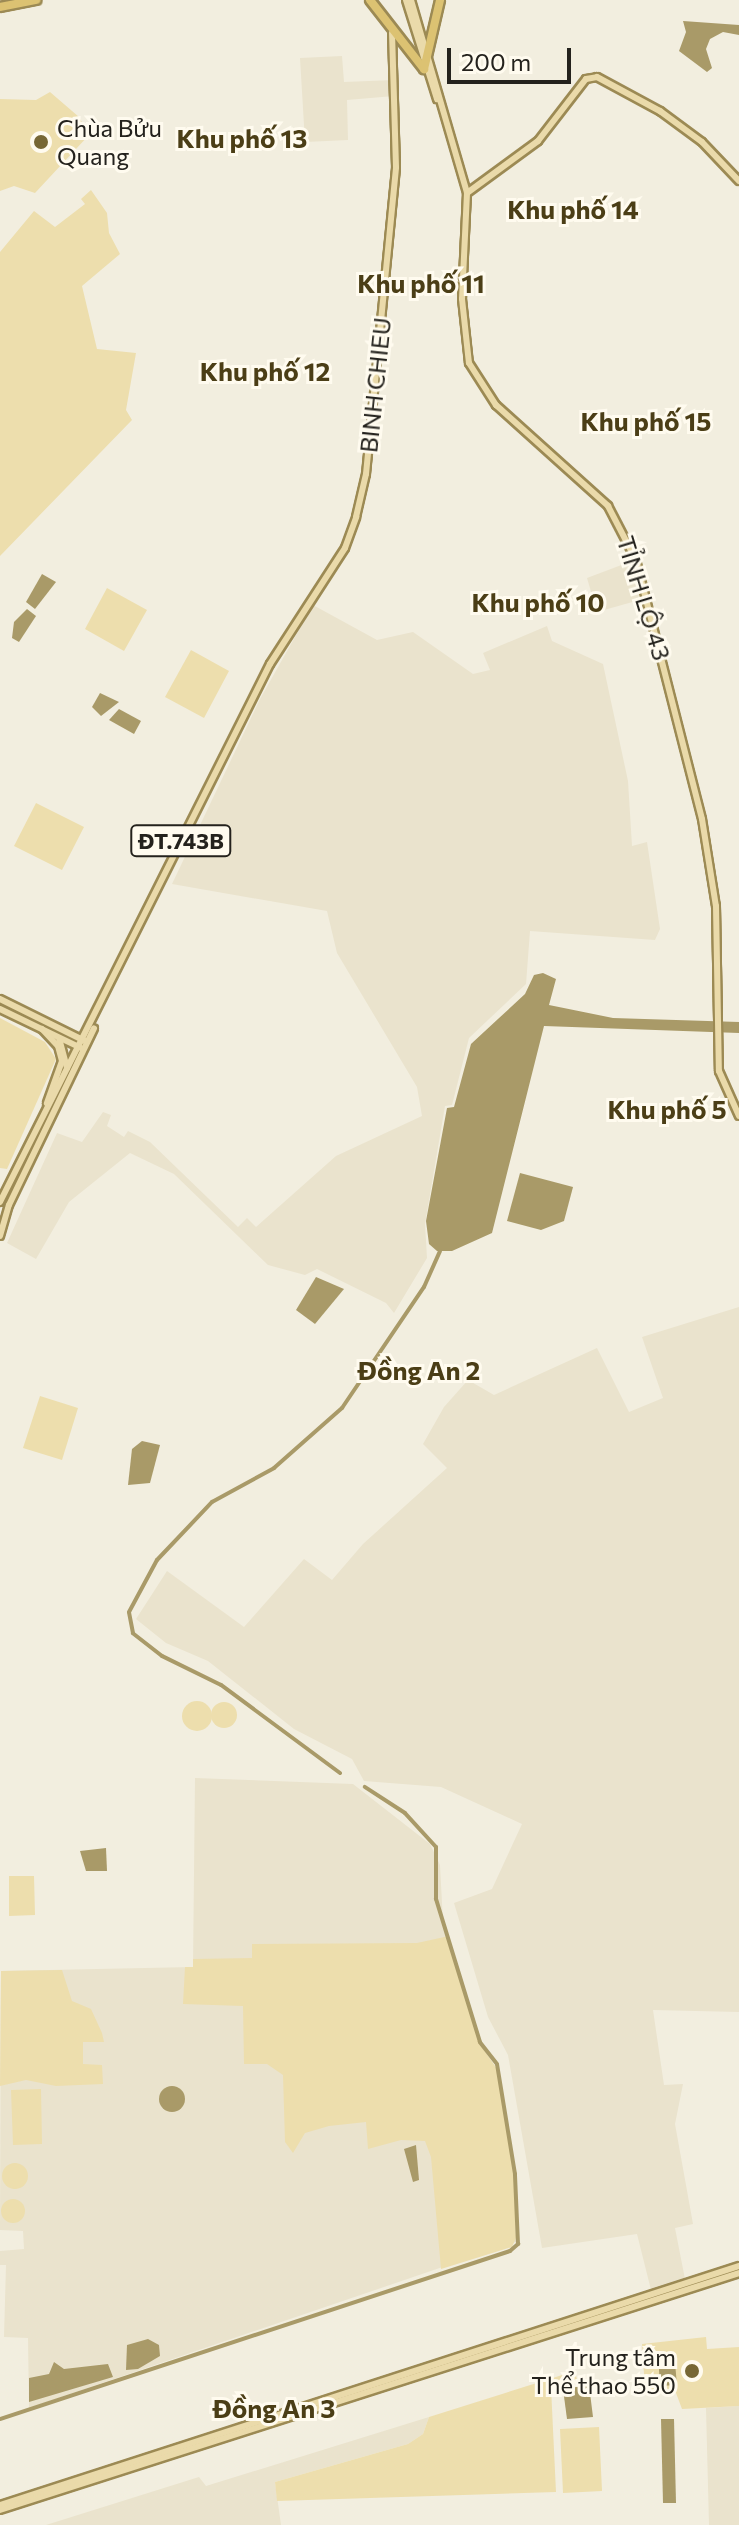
<!DOCTYPE html>
<meta charset="utf-8">
<style>
body{margin:0}
#map{position:relative;width:739px;height:2525px;overflow:hidden;background:#f2eedf;font-family:Commissioner,sans-serif}
div>[style]{position:absolute}
.built>*{inset:0;background:#eae3cd}
.green>*{inset:0;background:#eddead}
.round{border-radius:50%}
.water>*{inset:0;background:#a99a68}
.canal>*{height:4px;margin:-2px;padding:0 2px;transform-origin:2px;border-radius:2px;background:#a99a68}
.roads{filter:drop-shadow(2px 0 #9c8a54) drop-shadow(-2px 0 #9c8a54) drop-shadow(0 2px #9c8a54) drop-shadow(0 -2px #9c8a54)}
.major>*{height:6px;margin:-3px;padding:0 3px;transform-origin:3px;border-radius:3px;background:#eadaaa}
.highway>*{height:8px;margin:-4px;padding:0 4px;transform-origin:4px;border-radius:4px;background:#dcc272}
.dots>*{width:22px;height:22px;translate:-50% -50%;box-sizing:border-box;border:4px solid #fffbef;border-radius:50%}
span{translate:-50% -50%;white-space:nowrap;text-align:center;line-height:1.15;-webkit-text-stroke:6px #fffbef;paint-order:stroke}
.shield-label span{padding:2px 6px;background:#fffbef;border:2px solid;border-radius:6px;-webkit-text-stroke-width:0}
.shield-label{font-size:22px;color:#24221d;font-weight:700}
.poi-label{font-size:24px;color:#24221d}
.left{translate:0 -50%;text-align:left}
.right{translate:-100% -50%;text-align:right}
.street-label{font-size:24px;color:#24221d}
.neighbourhood-label{font-size:26px;color:#4b3e16;font-weight:700}
.scale{position:absolute;left:447px;top:48px;width:124px;height:36px;box-sizing:border-box;border:4px solid #24221d;border-top:0;padding-left:10px;font-size:24px;line-height:28px;white-space:nowrap;color:#24221d;-webkit-text-stroke:6px #fffbef;paint-order:stroke}
</style>
<div id="map">
<div class="built">
<i style="clip-path:polygon(342px 56px,344px 82px,394px 80px,394px 96px,347px 100px,348px 140px,305px 142px,300px 58px)"></i>
<i style="clip-path:polygon(632px 561px,643px 599px,597px 612px,587px 578px)"></i>
<i style="clip-path:polygon(313px 605px,377px 640px,413px 632px,473px 674px,490px 670px,483px 653px,547px 626px,552px 641px,603px 664px,628px 781px,632px 846px,647px 842px,660px 929px,655px 940px,530px 931px,526px 984px,469px 1038px,452px 1105px,445px 1106px,425px 1224px,427px 1258px,394px 1313px,386px 1303px,317px 1269px,305px 1275px,268px 1265px,174px 1174px,130px 1153px,69px 1202px,36px 1259px,7px 1243px,57px 1133px,82px 1142px,103px 1112px,111px 1115px,107px 1126px,124px 1137px,128px 1131px,150px 1142px,238px 1227px,247px 1218px,256px 1227px,336px 1156px,422px 1116px,417px 1087px,337px 953px,327px 911px,172px 884px,260px 699px)"></i>
<i style="clip-path:polygon(739px 1307px,739px 2012px,653px 2010px,664px 2085px,683px 2084px,675px 2124px,693px 2224px,675px 2228px,685px 2279px,651px 2290px,637px 2234px,542px 2248px,508px 2055px,488px 2017px,454px 1903px,492px 1889px,522px 1824px,441px 1787px,364px 1781px,352px 1759px,294px 1729px,208px 1661px,166px 1643px,136px 1619px,167px 1571px,244px 1627px,304px 1559px,332px 1580px,363px 1544px,447px 1468px,423px 1444px,444px 1407px,468px 1380px,494px 1395px,597px 1348px,629px 1412px,663px 1398px,642px 1337px)"></i>
<i style="clip-path:polygon(195px 1778px,353px 1784px,430px 1844px,440px 1865px,443px 1922px,479px 2043px,497px 2069px,514px 2176px,516px 2242px,29px 2408px,28px 2338px,4px 2337px,6px 2265px,0 2265px,0 2251px,24px 2249px,23px 2231px,0 2230px,1px 1971px,193px 1967px)"></i>
<i style="clip-path:polygon(739px 2406px,739px 2525px,709px 2525px,706px 2408px)"></i>
<i style="clip-path:polygon(429px 2417px,423px 2434px,408px 2444px,275px 2482px,281px 2525px,46px 2525px,199px 2477px,206px 2486px)"></i>
</div>
<div class="green">
<i style="clip-path:polygon(50px 92px,79px 117px,89px 135px,35px 193px,14px 186px,0 191px,0 99px,36px 100px)"></i>
<i style="clip-path:polygon(91px 190px,107px 213px,109px 233px,120px 254px,82px 286px,97px 349px,136px 353px,126px 410px,132px 420px,0 556px,0 252px,34px 211px,55px 227px,85px 204px,81px 199px)"></i>
<i style="clip-path:polygon(107px 588px,147px 610px,124px 651px,85px 629px)"></i>
<i style="clip-path:polygon(191px 650px,229px 671px,204px 718px,165px 697px)"></i>
<i style="clip-path:polygon(36px 803px,84px 827px,62px 870px,14px 846px)"></i>
<i style="clip-path:polygon(0 1018px,45px 1042px,56px 1059px,7px 1169px,0 1168px)"></i>
<i style="clip-path:polygon(40px 1396px,78px 1408px,62px 1460px,23px 1448px)"></i>
<i class="round" style="left:182px;top:1701px;width:30px;height:30px"></i>
<i class="round" style="left:211px;top:1702px;width:26px;height:26px"></i>
<i style="clip-path:polygon(9px 1876px,34px 1876px,35px 1915px,9px 1916px)"></i>
<i style="clip-path:polygon(449px 1936px,479px 2043px,497px 2069px,514px 2176px,516px 2238px,512px 2247px,441px 2269px,431px 2157px,425px 2141px,401px 2140px,368px 2149px,366px 2122px,329px 2126px,305px 2133px,293px 2153px,285px 2142px,283px 2075px,267px 2064px,244px 2064px,243px 2006px,183px 2004px,185px 1967px,193px 1967px,193px 1959px,252px 1958px,252px 1944px,417px 1943px)"></i>
<i style="clip-path:polygon(62px 1970px,72px 2001px,91px 2009px,102px 2033px,104px 2042px,83px 2042px,83px 2064px,102px 2065px,103px 2084px,56px 2086px,26px 2080px,0 2086px,1px 1971px)"></i>
<i style="clip-path:polygon(41px 2089px,42px 2144px,13px 2145px,11px 2090px)"></i>
<i class="round" style="left:2px;top:2163px;width:26px;height:26px"></i>
<i class="round" style="left:1px;top:2199px;width:24px;height:24px"></i>
<i style="clip-path:polygon(706px 2337px,707px 2349px,739px 2347px,739px 2406px,682px 2409px,676px 2393px,645px 2389px,642px 2344px)"></i>
<i style="clip-path:polygon(575px 2371px,577px 2380px,551px 2387px,556px 2492px,277px 2501px,275px 2482px,408px 2444px,423px 2434px,429px 2417px)"></i>
<i style="clip-path:polygon(599px 2427px,602px 2491px,563px 2493px,560px 2429px)"></i>
</div>
<div class="water">
<i style="clip-path:polygon(683px 21px,739px 25px,739px 35px,723px 32px,710px 39px,706px 49px,712px 68px,707px 72px,679px 51px,686px 32px)"></i>
<i style="clip-path:polygon(42px 574px,56px 582px,35px 609px,26px 602px)"></i>
<i style="clip-path:polygon(27px 609px,36px 616px,19px 642px,12px 638px,14px 622px)"></i>
<i style="clip-path:polygon(100px 693px,119px 702px,101px 716px,92px 707px)"></i>
<i style="clip-path:polygon(119px 709px,141px 721px,134px 734px,109px 720px)"></i>
<i style="clip-path:polygon(543px 973px,556px 979px,549px 1005px,613px 1018px,739px 1022px,739px 1033px,544px 1026px,492px 1233px,452px 1251px,437px 1251px,429px 1244px,426px 1221px,447px 1108px,454px 1107px,471px 1044px,525px 994px,534px 975px)"></i>
<i style="clip-path:polygon(520px 1173px,573px 1187px,564px 1221px,541px 1230px,507px 1221px)"></i>
<i style="clip-path:polygon(316px 1277px,344px 1289px,315px 1324px,296px 1310px)"></i>
<i style="clip-path:polygon(142px 1441px,160px 1445px,150px 1483px,128px 1485px,132px 1449px)"></i>
<i style="clip-path:polygon(106px 1848px,107px 1871px,86px 1871px,80px 1851px)"></i>
<i class="round" style="left:159px;top:2086px;width:26px;height:26px"></i>
<i style="clip-path:polygon(416px 2145px,419px 2180px,413px 2182px,404px 2149px)"></i>
<i style="clip-path:polygon(148px 2339px,159px 2345px,160px 2356px,138px 2369px,126px 2370px,127px 2345px)"></i>
<i style="clip-path:polygon(674px 2352px,677px 2385px,660px 2386px,658px 2353px)"></i>
<i style="clip-path:polygon(54px 2362px,64px 2369px,108px 2364px,113px 2377px,29px 2402px,29px 2378px,49px 2374px)"></i>
<i style="clip-path:polygon(589px 2385px,593px 2417px,567px 2419px,563px 2389px)"></i>
<i style="clip-path:polygon(661px 2419px,674px 2419px,676px 2503px,663px 2503px)"></i>
</div>
<div class="canal">
<i style="left:340px;top:1773px;width:148px;rotate:-143.5deg"></i>
<i style="left:221px;top:1685px;width:66px;rotate:-153.8deg"></i>
<i style="left:162px;top:1656px;width:37px;rotate:-142deg"></i>
<i style="left:133px;top:1633px;width:21px;rotate:-101deg"></i>
<i style="left:129px;top:1612px;width:59px;rotate:-61.7deg"></i>
<i style="left:157px;top:1560px;width:80px;rotate:-46.5deg"></i>
<i style="left:212px;top:1502px;width:71px;rotate:-28.7deg"></i>
<i style="left:274px;top:1468px;width:91px;rotate:-41.4deg"></i>
<i style="left:342px;top:1408px;width:146px;rotate:-55.9deg"></i>
<i style="left:424px;top:1287px;width:39px;rotate:-66deg"></i>
<i style="left:0;top:2419px;width:537px;rotate:-18.23deg"></i>
<i style="left:510px;top:2251px;width:11px;rotate:-41deg"></i>
<i style="left:518px;top:2244px;width:70px;rotate:-92.5deg"></i>
<i style="left:515px;top:2174px;width:111px;rotate:-99.3deg"></i>
<i style="left:497px;top:2064px;width:28px;rotate:-128deg"></i>
<i style="left:480px;top:2042px;width:150px;rotate:-107.1deg"></i>
<i style="left:436px;top:1899px;width:52px;rotate:-90deg"></i>
<i style="left:436px;top:1847px;width:46px;rotate:-132.4deg"></i>
<i style="left:405px;top:1813px;width:48px;rotate:-147deg"></i>
</div>
<div class="roads">
<div class="major">
<i style="left:406px;top:0;width:104px;rotate:72.6deg"></i>
<i style="left:411px;top:0;width:201px;rotate:73.8deg"></i>
<i style="left:467px;top:193px;width:106px;rotate:92.7deg"></i>
<i style="left:462px;top:299px;width:64px;rotate:83.8deg"></i>
<i style="left:469px;top:363px;width:50px;rotate:57.3deg"></i>
<i style="left:496px;top:405px;width:151px;rotate:42deg"></i>
<i style="left:608px;top:506px;width:61px;rotate:62.6deg"></i>
<i style="left:636px;top:560px;width:267px;rotate:75.7deg"></i>
<i style="left:702px;top:819px;width:88px;rotate:80.9deg"></i>
<i style="left:716px;top:906px;width:165px;rotate:89deg"></i>
<i style="left:719px;top:1071px;width:49px;rotate:66deg"></i>
<i style="left:467px;top:193px;width:88px;rotate:-36.2deg"></i>
<i style="left:538px;top:141px;width:78px;rotate:-52.3deg"></i>
<i style="left:586px;top:79px;width:11px;rotate:-10deg"></i>
<i style="left:597px;top:77px;width:72px;rotate:28.4deg"></i>
<i style="left:660px;top:111px;width:52px;rotate:36.4deg"></i>
<i style="left:702px;top:142px;width:54px;rotate:46.5deg"></i>
<i style="left:0;top:999px;width:97px;rotate:26.3deg"></i>
<i style="left:0;top:1009px;width:92px;rotate:25.7deg"></i>
<i style="left:42px;top:1029px;width:23px;rotate:47deg"></i>
<i style="left:58px;top:1046px;width:16px;rotate:75deg"></i>
<i style="left:62px;top:1061px;width:45px;rotate:109.7deg"></i>
<i style="left:59px;top:1038px;width:31px;rotate:75deg"></i>
<i style="left:0;top:1202px;width:602px;rotate:-63.35deg"></i>
<i style="left:270px;top:664px;width:138px;rotate:-57.1deg"></i>
<i style="left:345px;top:548px;width:33px;rotate:-70deg"></i>
<i style="left:356px;top:517px;width:44px;rotate:-76.9deg"></i>
<i style="left:366px;top:474px;width:308px;rotate:-84.4deg"></i>
<i style="left:396px;top:167px;width:134px;rotate:-91.7deg"></i>
<i style="left:0;top:1236px;width:32px;rotate:-74deg"></i>
<i style="left:9px;top:1205px;width:196px;rotate:-64.3deg"></i>
<i style="left:0;top:2505px;width:777px;rotate:-17.92deg"></i>
<i style="left:0;top:2510px;width:776px;rotate:-17.78deg"></i>
</div>
<div class="highway">
<i style="left:370px;top:0;width:88px;rotate:52deg"></i>
<i style="left:424px;top:69px;width:71px;rotate:-76.9deg"></i>
<i style="left:0;top:7px;width:37px;rotate:-11deg"></i>
</div>
</div>
<div class="dots">
<i style="left:41px;top:142px;background:#776735"></i>
<i style="left:692px;top:2371px;background:#776735"></i>
</div>
<div class="shield-label">
<span style="left:181px;top:841px">ĐT.743B</span>
</div>
<div class="poi-label">
<span class="left" style="left:57px;top:142px">Chùa Bửu<br>Quang</span>
<span class="right" style="left:676px;top:2371px">Trung tâm<br>Thể thao 550</span>
</div>
<div class="street-label">
<span style="left:375px;top:385px;rotate:-84deg">BINH CHIEU</span>
<span style="left:644px;top:598px;rotate:73deg">TỈNH LỘ 43</span>
</div>
<div class="neighbourhood-label">
<span style="left:242px;top:138px">Khu phố 13</span>
<span style="left:573px;top:209px">Khu phố 14</span>
<span style="left:421px;top:283px">Khu phố 11</span>
<span style="left:265px;top:371px">Khu phố 12</span>
<span style="left:646px;top:421px">Khu phố 15</span>
<span style="left:538px;top:602px">Khu phố 10</span>
<span style="left:667px;top:1109px">Khu phố 5</span>
<span style="left:419px;top:1370px">Đồng An 2</span>
<span style="left:274px;top:2408px">Đồng An 3</span>
</div>
<div class="scale">200 m</div>
</div>
